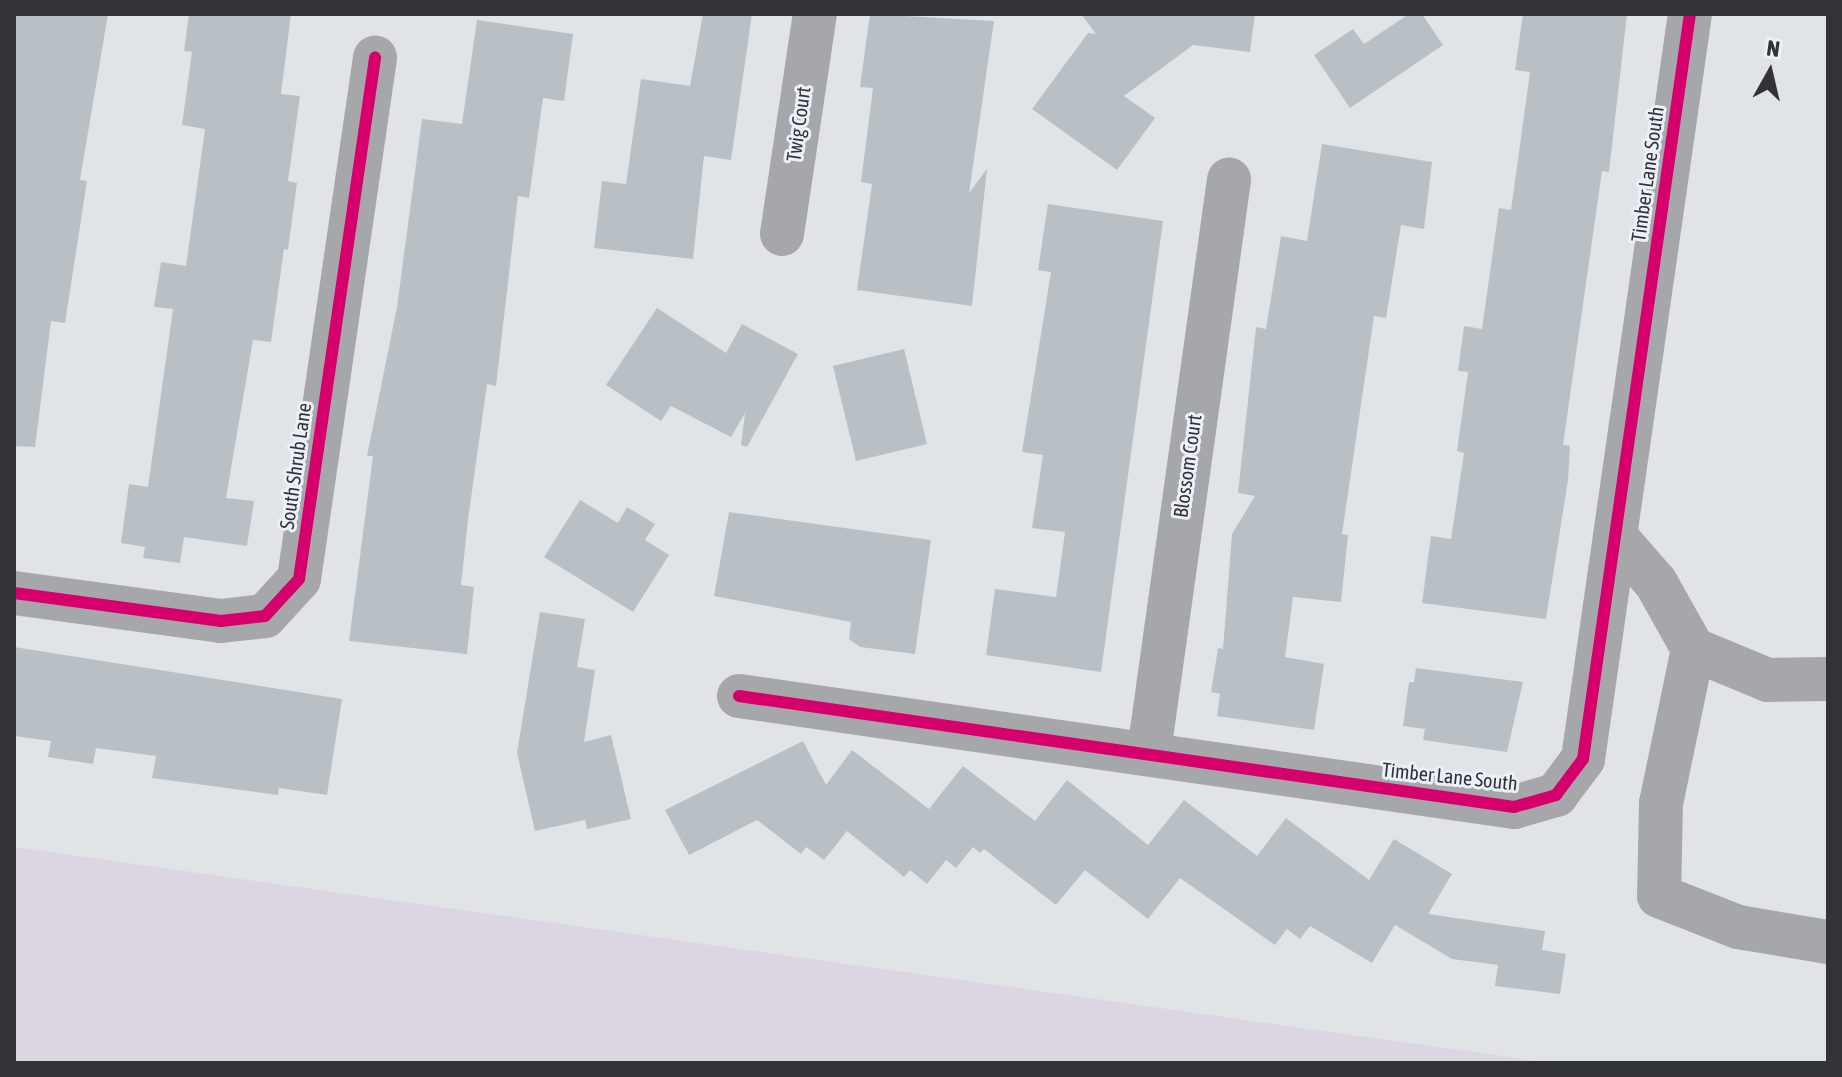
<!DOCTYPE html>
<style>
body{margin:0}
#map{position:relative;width:1842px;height:1077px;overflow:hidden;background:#e1e4e7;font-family:"Asap Condensed",sans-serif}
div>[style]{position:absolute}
.green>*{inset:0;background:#dcd6e2}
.building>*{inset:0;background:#b9c0c5}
.minor>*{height:44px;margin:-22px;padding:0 22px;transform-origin:22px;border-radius:22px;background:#a6a7ab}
.cycleway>*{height:12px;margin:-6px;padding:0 6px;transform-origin:6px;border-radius:6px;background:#d6006c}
span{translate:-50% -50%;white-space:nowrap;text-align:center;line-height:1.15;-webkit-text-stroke:6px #ecf0f8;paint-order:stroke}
.street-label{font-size:20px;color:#313336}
.frame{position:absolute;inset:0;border:16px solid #313336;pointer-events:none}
.north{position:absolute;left:1730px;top:32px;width:80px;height:80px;-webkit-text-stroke:6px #ecf0f8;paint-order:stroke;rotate:8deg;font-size:22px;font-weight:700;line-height:32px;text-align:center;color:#313336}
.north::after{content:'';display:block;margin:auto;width:28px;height:36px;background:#313336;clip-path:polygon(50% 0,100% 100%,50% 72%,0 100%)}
</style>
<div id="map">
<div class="green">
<i style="clip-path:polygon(14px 847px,1552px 1063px,14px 1063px)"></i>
</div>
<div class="building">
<i style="clip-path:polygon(14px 14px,108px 14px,80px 180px,87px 181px,65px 323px,51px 321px,35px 447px,14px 446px)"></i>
<i style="clip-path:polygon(189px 14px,291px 14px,281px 94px,300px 96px,288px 181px,297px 183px,288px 250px,284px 249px,271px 342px,253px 340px,226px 498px,254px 501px,247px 546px,184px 537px,180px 563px,143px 558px,145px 547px,121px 543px,129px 484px,148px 487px,173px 309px,154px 307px,161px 262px,186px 266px,205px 129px,182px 125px,192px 52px,184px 51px)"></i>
<i style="clip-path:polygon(703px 14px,752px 14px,731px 160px,704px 156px,693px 259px,594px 248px,602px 181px,626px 184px,641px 79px,690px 86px)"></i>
<i style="clip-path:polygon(870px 14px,994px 21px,969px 193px,987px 169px,972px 306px,857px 290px,872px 184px,861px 182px,873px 88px,860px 87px)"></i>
<i style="clip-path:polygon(1081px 14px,1255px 14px,1250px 52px,1193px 45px,1124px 96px,1155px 118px,1117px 170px,1032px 109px,1088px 33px,1096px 34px)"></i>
<i style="clip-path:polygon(1409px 14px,1422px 14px,1443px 45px,1350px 108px,1314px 55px,1353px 29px,1364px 44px)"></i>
<i style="clip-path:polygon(1523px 14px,1627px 14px,1609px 172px,1602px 171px,1563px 445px,1570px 446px,1568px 480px,1546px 619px,1422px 603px,1431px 536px,1451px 539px,1464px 453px,1457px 451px,1468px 372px,1458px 371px,1464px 326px,1482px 329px,1499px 208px,1511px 210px,1530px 72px,1515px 70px)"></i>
<i style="clip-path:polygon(477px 20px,573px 34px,564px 101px,543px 98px,529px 198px,518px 196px,496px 386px,487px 384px,468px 520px,461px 585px,474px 587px,467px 654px,349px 641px,373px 456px,367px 456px,397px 307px,422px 119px,462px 124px)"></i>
<i style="clip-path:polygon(1322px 144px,1432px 162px,1424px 229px,1401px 225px,1386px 318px,1374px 316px,1342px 534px,1348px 535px,1341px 602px,1293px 597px,1285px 657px,1324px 664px,1314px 730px,1217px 716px,1220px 694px,1211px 692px,1218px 648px,1223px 649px,1232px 534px,1255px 496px,1238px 493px,1256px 327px,1266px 329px,1281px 236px,1307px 241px)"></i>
<i style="clip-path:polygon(1048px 204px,1163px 221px,1101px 672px,986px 655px,995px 589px,1056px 597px,1065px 532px,1032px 528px,1043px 455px,1022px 452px,1051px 272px,1038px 270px)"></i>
<i style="clip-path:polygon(657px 308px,726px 353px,742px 324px,798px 354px,747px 447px,741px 445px,745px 413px,731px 437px,671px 406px,661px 421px,606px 385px)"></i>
<i style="clip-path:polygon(904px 349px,927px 444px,856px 461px,833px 366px)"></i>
<i style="clip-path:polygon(580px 500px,618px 523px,627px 507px,655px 524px,645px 540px,669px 555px,633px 612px,544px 557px)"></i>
<i style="clip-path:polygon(729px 512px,931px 540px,915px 654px,860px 647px,849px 639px,851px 622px,714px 596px)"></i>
<i style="clip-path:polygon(540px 612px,585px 619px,577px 667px,595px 670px,584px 742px,611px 735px,631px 819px,587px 829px,585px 820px,535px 831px,517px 753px)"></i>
<i style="clip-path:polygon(14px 647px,342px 699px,327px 795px,279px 788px,278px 795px,152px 778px,156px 756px,96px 748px,93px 764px,48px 757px,51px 741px,14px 736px)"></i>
<i style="clip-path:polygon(1416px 668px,1523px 682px,1507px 752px,1423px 740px,1425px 729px,1403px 726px,1409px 682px,1414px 682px)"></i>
<i style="clip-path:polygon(803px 741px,826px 785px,852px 750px,929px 809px,963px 766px,1035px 821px,1067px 780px,1148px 845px,1184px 800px,1257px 856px,1286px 818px,1369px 880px,1394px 839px,1452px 874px,1428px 914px,1545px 931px,1542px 950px,1566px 954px,1560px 994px,1495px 986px,1498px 965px,1452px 959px,1395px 925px,1372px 963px,1310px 926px,1300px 939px,1287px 929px,1275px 945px,1180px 878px,1148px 919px,1085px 870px,1056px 905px,984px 849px,980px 853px,973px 847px,956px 868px,946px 860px,927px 884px,910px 870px,904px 877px,847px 831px,824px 860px,806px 847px,801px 854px,757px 820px,689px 855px,665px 810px)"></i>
</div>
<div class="minor">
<i style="left:782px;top:234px;width:222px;rotate:-81.5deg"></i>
<i style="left:1615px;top:536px;width:62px;rotate:48.9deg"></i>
<i style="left:1656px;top:583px;width:76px;rotate:60.7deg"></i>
<i style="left:1693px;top:649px;width:81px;rotate:22.5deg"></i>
<i style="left:1768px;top:680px;width:60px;rotate:-1deg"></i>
<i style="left:14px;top:593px;width:209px;rotate:7.7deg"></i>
<i style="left:221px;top:621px;width:44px;rotate:-6.5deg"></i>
<i style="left:265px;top:616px;width:50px;rotate:-47.4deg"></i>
<i style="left:299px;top:579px;width:527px;rotate:-81.7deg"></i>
<i style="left:1693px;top:649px;width:157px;rotate:101.7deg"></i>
<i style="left:1661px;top:803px;width:93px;rotate:91.2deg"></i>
<i style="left:1659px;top:896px;width:85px;rotate:21.4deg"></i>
<i style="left:1738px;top:927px;width:91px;rotate:9.5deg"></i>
<i style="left:739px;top:696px;width:783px;rotate:8.15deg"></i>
<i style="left:1514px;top:807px;width:44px;rotate:-15.9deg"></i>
<i style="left:1556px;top:795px;width:45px;rotate:-53.1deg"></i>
<i style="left:1583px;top:759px;width:753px;rotate:-81.83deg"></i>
<i style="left:1149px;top:752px;width:578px;rotate:-82.04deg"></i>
</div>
<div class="cycleway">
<i style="left:14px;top:593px;width:209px;rotate:7.7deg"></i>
<i style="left:221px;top:621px;width:44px;rotate:-6.5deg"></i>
<i style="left:265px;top:616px;width:50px;rotate:-47.4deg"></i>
<i style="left:299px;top:579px;width:527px;rotate:-81.7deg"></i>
<i style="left:739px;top:696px;width:783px;rotate:8.15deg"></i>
<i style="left:1514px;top:807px;width:44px;rotate:-15.9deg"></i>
<i style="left:1556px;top:795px;width:45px;rotate:-53.1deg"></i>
<i style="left:1583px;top:759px;width:753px;rotate:-81.83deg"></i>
</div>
<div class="street-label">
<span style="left:798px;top:124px;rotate:-82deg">Twig Court</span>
<span style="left:1647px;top:174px;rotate:-82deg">Timber Lane South</span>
<span style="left:295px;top:466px;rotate:-82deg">South Shrub Lane</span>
<span style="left:1187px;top:466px;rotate:-82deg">Blossom Court</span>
<span style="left:1450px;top:776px;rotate:6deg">Timber Lane South</span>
</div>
<div class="frame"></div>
<div class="north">N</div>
</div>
